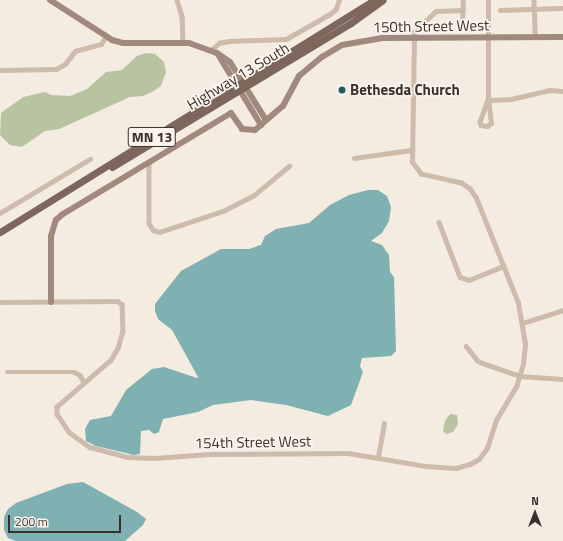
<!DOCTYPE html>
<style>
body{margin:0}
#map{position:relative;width:563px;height:541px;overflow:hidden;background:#f4ebe1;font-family:"Titillium Web",sans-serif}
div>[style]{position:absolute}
.green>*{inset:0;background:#b8c4a0}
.water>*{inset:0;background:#7fb0b2}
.street>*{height:4.5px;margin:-2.25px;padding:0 2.25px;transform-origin:2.25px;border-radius:2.25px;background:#cdbbac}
.secondary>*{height:6px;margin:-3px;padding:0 3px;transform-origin:3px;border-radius:3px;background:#a18a7d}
.primary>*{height:7px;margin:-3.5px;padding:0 3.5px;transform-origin:3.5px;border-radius:3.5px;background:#7d675c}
.dots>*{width:11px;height:11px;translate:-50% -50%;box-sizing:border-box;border:2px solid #fbf5ee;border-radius:50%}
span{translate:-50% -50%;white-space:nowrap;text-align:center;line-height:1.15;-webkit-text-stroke:3.5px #fbf5ee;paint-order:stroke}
.shield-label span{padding:1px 3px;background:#fbf5ee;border:1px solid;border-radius:3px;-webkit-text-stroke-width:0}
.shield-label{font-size:14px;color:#3b302b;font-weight:700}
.street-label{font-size:15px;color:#3b302b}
.poi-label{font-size:15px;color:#3b302b;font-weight:700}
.left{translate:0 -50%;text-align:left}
.north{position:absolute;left:515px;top:493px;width:40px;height:40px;-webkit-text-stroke:3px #fbf5ee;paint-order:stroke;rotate:0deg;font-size:11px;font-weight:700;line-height:16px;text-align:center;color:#3b302b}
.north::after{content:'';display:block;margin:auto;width:14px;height:18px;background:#3b302b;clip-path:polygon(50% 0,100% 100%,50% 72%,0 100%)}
.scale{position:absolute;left:8px;top:515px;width:113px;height:18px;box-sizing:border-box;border:2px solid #3b302b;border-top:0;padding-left:5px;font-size:12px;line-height:14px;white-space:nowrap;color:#3b302b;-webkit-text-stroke:3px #fbf5ee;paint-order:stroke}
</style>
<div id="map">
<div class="green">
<i style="clip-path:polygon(146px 53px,155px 54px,164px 62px,166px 72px,161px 86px,152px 92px,143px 96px,130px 97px,59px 129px,45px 131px,22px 147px,10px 145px,0 135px,1px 113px,23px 97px,45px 92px,51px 95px,70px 96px,87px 89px,106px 72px,122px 70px,137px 56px)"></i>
<i style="clip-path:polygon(450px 414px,457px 415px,458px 424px,453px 432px,446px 434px,443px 431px,445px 421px)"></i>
</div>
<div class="water">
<i style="clip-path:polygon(368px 190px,378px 190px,387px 196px,391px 207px,389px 221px,382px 233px,371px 241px,382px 245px,389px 255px,390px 272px,394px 277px,396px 351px,391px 356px,362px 358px,360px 366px,363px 372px,351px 405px,328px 416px,286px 405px,251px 400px,213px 405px,198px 412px,163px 419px,159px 432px,154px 434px,149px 430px,141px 431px,140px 454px,134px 455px,96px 446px,86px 441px,85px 429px,90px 420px,111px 416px,126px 390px,152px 369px,164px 367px,197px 378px,198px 377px,172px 330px,158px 319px,155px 311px,155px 304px,181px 271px,221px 249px,249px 249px,261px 245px,265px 236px,276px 229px,309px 223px,330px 205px,349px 195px)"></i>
<i style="clip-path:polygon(83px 482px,137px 512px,146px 519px,143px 525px,125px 541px,16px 541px,8px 538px,4px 530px,4px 517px,8px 509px,16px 503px,67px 484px)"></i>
</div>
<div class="street">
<i style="left:177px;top:0;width:17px;rotate:73deg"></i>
<i style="left:182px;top:16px;width:27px;rotate:88deg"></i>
<i style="left:534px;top:0;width:37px;rotate:88deg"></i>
<i style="left:500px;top:10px;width:63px;rotate:-1.8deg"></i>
<i style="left:462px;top:25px;width:25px;rotate:-88deg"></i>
<i style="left:211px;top:50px;width:11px;rotate:-41deg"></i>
<i style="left:219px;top:43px;width:10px;rotate:-11deg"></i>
<i style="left:229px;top:41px;width:57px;rotate:-2deg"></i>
<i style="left:286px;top:39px;width:51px;rotate:-29.6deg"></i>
<i style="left:330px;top:14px;width:8px;rotate:-40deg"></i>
<i style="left:336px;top:9px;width:9px;rotate:-72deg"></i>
<i style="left:0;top:70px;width:56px;rotate:-1deg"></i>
<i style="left:56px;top:69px;width:10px;rotate:-29deg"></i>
<i style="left:65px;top:64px;width:16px;rotate:-52deg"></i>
<i style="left:75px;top:51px;width:27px;rotate:-15deg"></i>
<i style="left:101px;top:44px;width:9px;rotate:-58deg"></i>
<i style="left:488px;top:100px;width:23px;rotate:110deg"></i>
<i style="left:480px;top:122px;width:3px;rotate:72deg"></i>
<i style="left:481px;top:125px;width:6px;rotate:9deg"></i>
<i style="left:487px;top:126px;width:5px;rotate:-37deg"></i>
<i style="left:491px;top:123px;width:23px;rotate:-97deg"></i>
<i style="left:488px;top:100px;width:100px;rotate:-90deg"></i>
<i style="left:488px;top:100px;width:23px;rotate:-2deg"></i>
<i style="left:511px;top:99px;width:39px;rotate:-13deg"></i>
<i style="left:549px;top:90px;width:14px;rotate:4deg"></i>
<i style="left:354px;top:158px;width:59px;rotate:-7.9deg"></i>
<i style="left:149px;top:163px;width:60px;rotate:90deg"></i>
<i style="left:149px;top:223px;width:8px;rotate:60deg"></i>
<i style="left:153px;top:230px;width:7px;rotate:16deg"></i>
<i style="left:160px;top:232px;width:66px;rotate:-18.4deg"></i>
<i style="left:223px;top:211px;width:34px;rotate:-27deg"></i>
<i style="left:253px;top:196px;width:47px;rotate:-39.8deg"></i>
<i style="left:0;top:213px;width:105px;rotate:-31deg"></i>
<i style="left:439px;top:222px;width:59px;rotate:69.1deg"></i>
<i style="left:460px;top:277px;width:9px;rotate:18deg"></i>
<i style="left:469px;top:280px;width:37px;rotate:-22deg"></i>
<i style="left:0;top:302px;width:117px;rotate:-0.5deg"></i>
<i style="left:117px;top:301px;width:6px;rotate:31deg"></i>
<i style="left:122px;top:304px;width:27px;rotate:88deg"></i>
<i style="left:123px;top:331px;width:18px;rotate:106deg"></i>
<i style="left:118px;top:348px;width:14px;rotate:120deg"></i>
<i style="left:111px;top:360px;width:72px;rotate:139deg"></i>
<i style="left:57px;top:407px;width:7px;rotate:90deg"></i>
<i style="left:57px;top:414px;width:22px;rotate:56deg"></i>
<i style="left:69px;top:432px;width:26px;rotate:36deg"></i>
<i style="left:90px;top:447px;width:38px;rotate:15deg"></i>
<i style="left:127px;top:457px;width:28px;rotate:2deg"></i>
<i style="left:155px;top:458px;width:54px;rotate:-4.2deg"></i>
<i style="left:209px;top:454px;width:139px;rotate:-0.4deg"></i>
<i style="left:348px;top:453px;width:79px;rotate:9.5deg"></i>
<i style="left:426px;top:466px;width:30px;rotate:4deg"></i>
<i style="left:456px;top:468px;width:15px;rotate:-16deg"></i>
<i style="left:470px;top:464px;width:10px;rotate:-29deg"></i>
<i style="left:479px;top:459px;width:14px;rotate:-54deg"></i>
<i style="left:487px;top:448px;width:29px;rotate:-72deg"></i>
<i style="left:496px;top:420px;width:39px;rotate:-59deg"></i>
<i style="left:516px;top:387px;width:24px;rotate:-73deg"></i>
<i style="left:523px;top:364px;width:20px;rotate:-84deg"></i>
<i style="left:525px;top:344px;width:42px;rotate:-99.7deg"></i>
<i style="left:518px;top:303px;width:113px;rotate:-111.8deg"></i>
<i style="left:476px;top:198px;width:11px;rotate:-124deg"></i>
<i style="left:470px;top:189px;width:11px;rotate:-146deg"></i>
<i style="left:461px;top:183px;width:41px;rotate:-167.3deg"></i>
<i style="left:421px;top:174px;width:15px;rotate:-127deg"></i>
<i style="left:412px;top:162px;width:130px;rotate:-89.1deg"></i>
<i style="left:414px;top:32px;width:30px;rotate:-44deg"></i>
<i style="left:436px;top:11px;width:27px;rotate:-2deg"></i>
<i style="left:523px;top:323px;width:42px;rotate:-18deg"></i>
<i style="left:466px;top:346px;width:19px;rotate:51deg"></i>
<i style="left:478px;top:361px;width:11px;rotate:22deg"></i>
<i style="left:488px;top:365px;width:34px;rotate:19deg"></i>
<i style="left:520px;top:376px;width:43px;rotate:4deg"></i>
<i style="left:7px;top:372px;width:67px"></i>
<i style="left:74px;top:372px;width:7px;rotate:27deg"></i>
<i style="left:80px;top:375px;width:8px;rotate:60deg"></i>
<i style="left:378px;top:457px;width:34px;rotate:-80deg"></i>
</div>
<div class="secondary">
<i style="left:50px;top:0;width:74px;rotate:32.8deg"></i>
<i style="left:112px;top:40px;width:11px;rotate:15deg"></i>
<i style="left:123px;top:43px;width:66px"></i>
<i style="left:189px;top:43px;width:30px;rotate:20deg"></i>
<i style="left:217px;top:53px;width:16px;rotate:35deg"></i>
<i style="left:230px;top:62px;width:68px;rotate:58.2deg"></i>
<i style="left:219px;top:56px;width:81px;rotate:58.7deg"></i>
<i style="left:51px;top:302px;width:66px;rotate:-90deg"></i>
<i style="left:51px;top:236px;width:17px;rotate:-73deg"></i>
<i style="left:56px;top:220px;width:9px;rotate:-41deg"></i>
<i style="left:63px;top:214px;width:196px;rotate:-31deg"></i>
<i style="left:231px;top:113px;width:19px;rotate:55deg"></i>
<i style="left:242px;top:129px;width:13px;rotate:4deg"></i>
<i style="left:255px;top:130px;width:37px;rotate:-41deg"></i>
<i style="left:283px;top:106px;width:34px;rotate:-62deg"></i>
<i style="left:299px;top:76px;width:30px;rotate:-40deg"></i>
<i style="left:322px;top:57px;width:23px;rotate:-31deg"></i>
<i style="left:342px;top:45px;width:41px;rotate:-9.9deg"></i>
<i style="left:382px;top:38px;width:181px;rotate:-0.3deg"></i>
</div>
<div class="primary">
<i style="left:112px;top:167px;width:279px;rotate:-31.1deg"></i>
<i style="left:351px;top:23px;width:39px;rotate:-36deg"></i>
<i style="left:0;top:232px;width:440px;rotate:-31.8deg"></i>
</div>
<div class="dots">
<i style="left:342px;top:90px;background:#1f5a5e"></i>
</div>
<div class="shield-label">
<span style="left:152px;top:137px">MN 13</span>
</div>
<div class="street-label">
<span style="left:431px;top:26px;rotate:-1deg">150th Street West</span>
<span style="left:238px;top:76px;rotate:-31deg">Highway 13 South</span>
<span style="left:253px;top:442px;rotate:-1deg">154th Street West</span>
</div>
<div class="poi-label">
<span class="left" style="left:350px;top:90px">Bethesda Church</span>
</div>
<div class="north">N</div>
<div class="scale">200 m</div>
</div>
